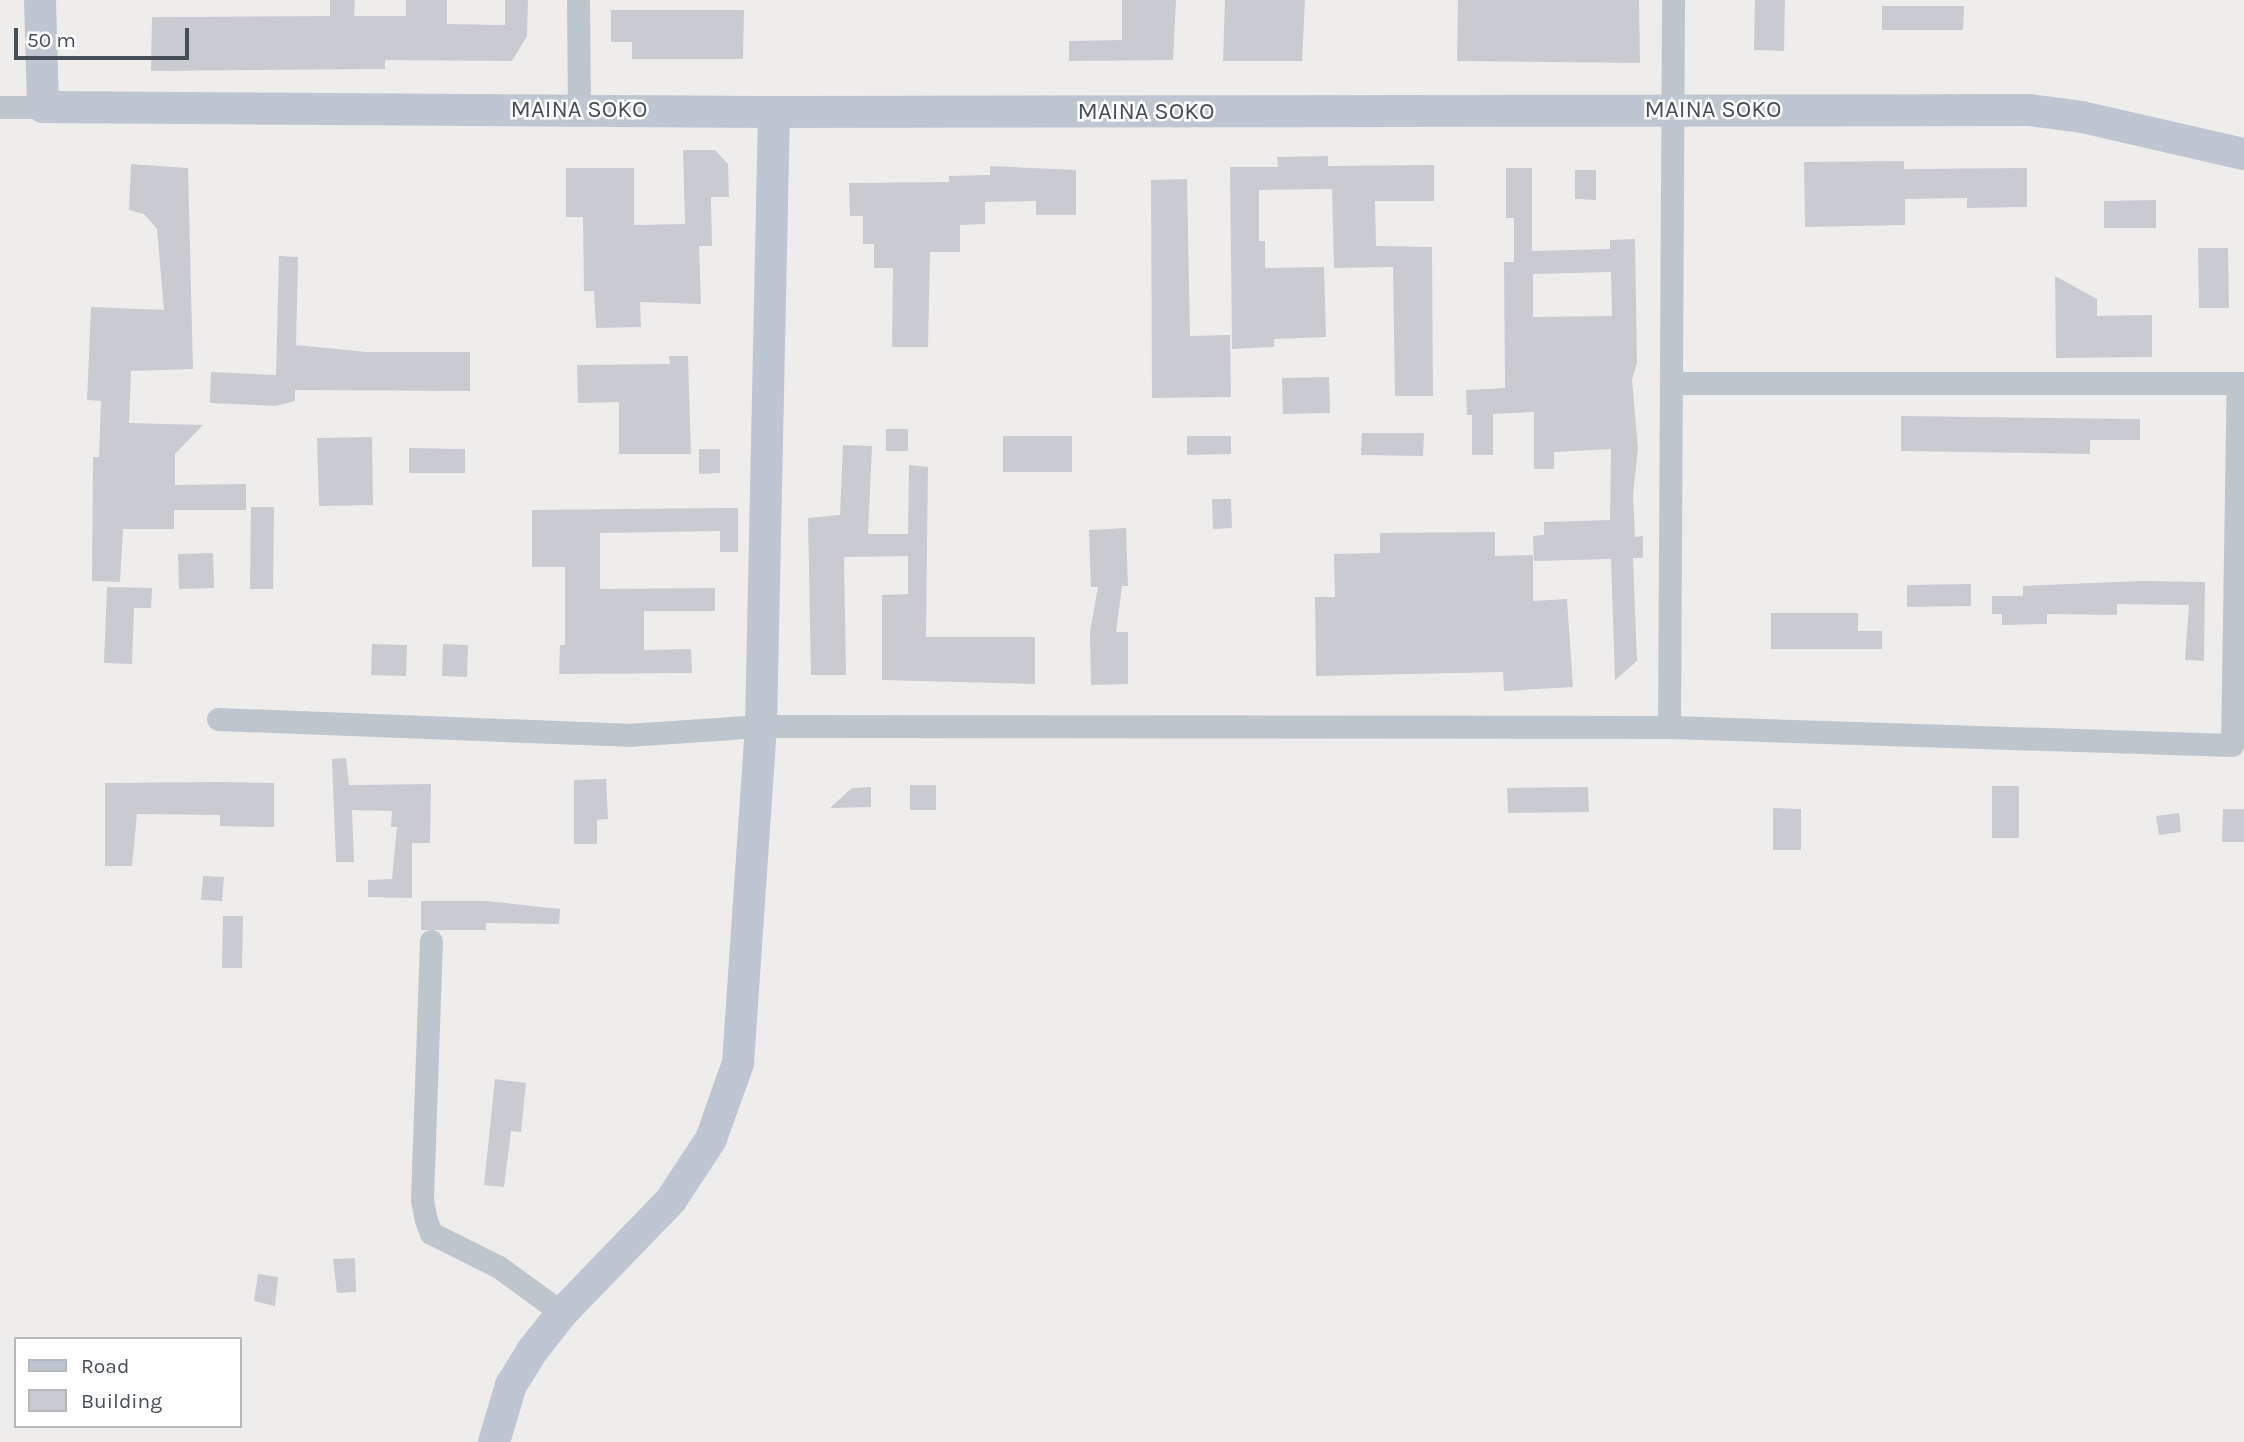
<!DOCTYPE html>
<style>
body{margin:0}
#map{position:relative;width:2244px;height:1442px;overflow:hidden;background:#efecec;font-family:Karla,sans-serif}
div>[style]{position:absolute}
.building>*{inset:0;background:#cacbd0}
.street>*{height:23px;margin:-11.5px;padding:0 11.5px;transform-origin:11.5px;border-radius:11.5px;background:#bec6cd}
.secondary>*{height:32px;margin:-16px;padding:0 16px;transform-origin:16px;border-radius:16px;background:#bec7d1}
span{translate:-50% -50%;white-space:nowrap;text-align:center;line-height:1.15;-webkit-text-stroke:5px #fff;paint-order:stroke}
.street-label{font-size:24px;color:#464f57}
.legend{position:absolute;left:14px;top:1337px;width:228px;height:91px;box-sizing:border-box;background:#fff;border:2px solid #b5b9bc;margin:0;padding:9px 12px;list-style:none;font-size:21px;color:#464f57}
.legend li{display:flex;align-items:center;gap:14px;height:35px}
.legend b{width:35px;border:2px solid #b5b9bc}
.scale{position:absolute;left:14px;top:28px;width:175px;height:32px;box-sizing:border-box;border:4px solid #464f57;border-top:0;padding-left:9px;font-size:21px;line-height:24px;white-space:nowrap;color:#464f57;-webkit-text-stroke:5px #fff;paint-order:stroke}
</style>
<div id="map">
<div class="building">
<i style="clip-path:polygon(330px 0,355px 0,354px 16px,406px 16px,406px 0,447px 0,447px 24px,505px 25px,505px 0,528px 0,527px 36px,512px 61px,385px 60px,385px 69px,151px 71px,152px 17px,330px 16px)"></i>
<i style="clip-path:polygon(1122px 0,1176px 0,1173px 60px,1069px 61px,1069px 41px,1122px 40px)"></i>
<i style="clip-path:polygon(1225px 0,1305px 0,1302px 61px,1223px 61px)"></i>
<i style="clip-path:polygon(1458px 0,1639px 0,1640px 63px,1457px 61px)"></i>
<i style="clip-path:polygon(1755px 0,1785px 0,1784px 51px,1754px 50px)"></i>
<i style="clip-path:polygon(1882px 6px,1964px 6px,1963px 30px,1882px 30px)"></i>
<i style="clip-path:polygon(611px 10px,744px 10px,743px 59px,632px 59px,632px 42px,611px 42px)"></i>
<i style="clip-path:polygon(683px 150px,715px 150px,728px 164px,729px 197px,711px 197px,712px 246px,699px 246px,701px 304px,640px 302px,641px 327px,596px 328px,594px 291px,584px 291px,583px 217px,566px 217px,566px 168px,634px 168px,634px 225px,685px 224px)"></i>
<i style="clip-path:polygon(1328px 156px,1328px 166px,1434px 165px,1434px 201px,1375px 201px,1376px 246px,1432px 247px,1433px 396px,1395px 396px,1393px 267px,1334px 268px,1332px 189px,1259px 190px,1259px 241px,1265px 241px,1265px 268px,1324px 267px,1326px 337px,1274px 339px,1274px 347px,1232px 349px,1230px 167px,1278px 167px,1277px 157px)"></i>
<i style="clip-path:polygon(1904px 161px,1904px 169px,2027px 168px,2027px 207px,1967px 208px,1967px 198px,1905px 199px,1905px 225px,1805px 227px,1804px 162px)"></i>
<i style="clip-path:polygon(131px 164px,188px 168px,193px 369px,131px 371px,129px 423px,203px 425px,175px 454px,175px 485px,246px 484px,246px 510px,174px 510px,174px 529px,123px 529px,120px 582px,92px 581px,93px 457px,99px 457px,101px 401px,87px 400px,91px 307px,164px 310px,157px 229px,144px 214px,129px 210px)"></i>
<i style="clip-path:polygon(990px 166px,1076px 170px,1076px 215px,1036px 215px,1036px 201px,985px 202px,985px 224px,960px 225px,960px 252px,930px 252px,928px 347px,892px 347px,893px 268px,874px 268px,874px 244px,863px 244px,863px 216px,850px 216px,849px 183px,949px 182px,949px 176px,990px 175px)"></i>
<i style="clip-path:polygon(evenodd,1506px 168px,1532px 168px,1532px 251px,1610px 249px,1610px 240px,1635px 239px,1637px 363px,1632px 380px,1638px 448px,1633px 495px,1635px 537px,1643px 536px,1643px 558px,1633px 558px,1637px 661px,1615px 680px,1611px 559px,1534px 561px,1533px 536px,1544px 535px,1544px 522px,1610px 520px,1611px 449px,1554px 452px,1554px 469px,1534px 469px,1534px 412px,1493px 414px,1493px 455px,1472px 455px,1472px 415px,1467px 415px,1466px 390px,1505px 388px,1504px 262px,1514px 262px,1514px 218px,1506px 218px,1506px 168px,1611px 272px,1612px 316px,1533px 317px,1533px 274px,1611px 272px)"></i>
<i style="clip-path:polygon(1575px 170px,1596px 170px,1596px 200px,1575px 199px)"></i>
<i style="clip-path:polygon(1187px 179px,1190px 336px,1230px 335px,1231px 397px,1152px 398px,1151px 180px)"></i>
<i style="clip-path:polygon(2156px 200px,2156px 228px,2104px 228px,2104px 201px)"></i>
<i style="clip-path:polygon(2198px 248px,2228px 248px,2229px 308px,2199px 308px)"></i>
<i style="clip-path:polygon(279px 256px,298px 257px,296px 345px,367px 352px,470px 352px,470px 391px,295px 390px,295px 401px,275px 406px,210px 403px,211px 372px,276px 375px)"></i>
<i style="clip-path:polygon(2055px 276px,2097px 299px,2097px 316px,2152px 315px,2152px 357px,2056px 358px)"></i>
<i style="clip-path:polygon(669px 356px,688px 356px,691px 454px,619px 454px,619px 402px,578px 403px,577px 365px,670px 364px)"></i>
<i style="clip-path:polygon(1329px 377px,1330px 413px,1283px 414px,1282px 378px)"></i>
<i style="clip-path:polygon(1901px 416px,2140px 419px,2140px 440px,2090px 440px,2090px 454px,1901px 451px)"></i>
<i style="clip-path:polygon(886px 429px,908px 429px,908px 451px,886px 451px)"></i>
<i style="clip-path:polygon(1362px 433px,1424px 433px,1423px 456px,1361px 455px)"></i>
<i style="clip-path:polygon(1003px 436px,1072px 436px,1072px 472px,1003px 472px)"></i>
<i style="clip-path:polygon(1187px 436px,1231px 436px,1231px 454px,1187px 455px)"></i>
<i style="clip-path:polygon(372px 437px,373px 505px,319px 506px,317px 438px)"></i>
<i style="clip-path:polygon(843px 445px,872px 446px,868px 534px,908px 534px,909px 465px,928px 467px,926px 637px,1035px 637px,1035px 684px,882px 680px,882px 595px,908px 594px,908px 556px,844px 557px,846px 675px,811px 675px,808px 518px,840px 515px)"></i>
<i style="clip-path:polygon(409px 448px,465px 449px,465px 473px,409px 473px)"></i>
<i style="clip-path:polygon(699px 449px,720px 449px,720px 473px,699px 474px)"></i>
<i style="clip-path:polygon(1212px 499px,1231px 499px,1232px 528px,1213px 529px)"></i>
<i style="clip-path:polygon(251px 507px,274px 507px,273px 589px,250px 589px)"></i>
<i style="clip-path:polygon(720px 508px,738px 508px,738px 552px,720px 552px,720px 531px,600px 533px,600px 589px,715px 588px,715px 611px,644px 611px,644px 650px,691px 649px,692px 673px,559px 674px,560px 645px,565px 645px,565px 567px,532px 567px,532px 510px)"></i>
<i style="clip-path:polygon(1126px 528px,1128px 586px,1122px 586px,1116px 632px,1128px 632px,1128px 684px,1091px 685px,1090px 632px,1098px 587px,1091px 587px,1089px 530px)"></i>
<i style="clip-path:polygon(1495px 532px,1495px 556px,1533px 555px,1533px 601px,1567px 599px,1573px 687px,1504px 691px,1503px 672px,1316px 676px,1315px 597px,1335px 597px,1334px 554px,1380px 553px,1380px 533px)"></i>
<i style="clip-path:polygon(213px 553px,214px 588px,179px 589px,178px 554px)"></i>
<i style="clip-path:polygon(2142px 581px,2205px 582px,2204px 661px,2185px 660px,2189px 605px,2117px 604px,2117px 615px,2047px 614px,2047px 624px,2002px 625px,2002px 614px,1992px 614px,1992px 596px,2023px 596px,2023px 586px)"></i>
<i style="clip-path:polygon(1971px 584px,1971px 606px,1907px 607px,1907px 585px)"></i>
<i style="clip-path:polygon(107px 587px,152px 588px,151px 608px,134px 608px,132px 664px,104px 663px)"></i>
<i style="clip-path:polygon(1771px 613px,1858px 613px,1858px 631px,1882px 631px,1882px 649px,1771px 649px)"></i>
<i style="clip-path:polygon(372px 644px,407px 645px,406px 676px,371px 675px)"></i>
<i style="clip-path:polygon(443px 644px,468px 645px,467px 677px,442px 676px)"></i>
<i style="clip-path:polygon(346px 758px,349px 785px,431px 784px,430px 843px,412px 843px,412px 898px,368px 897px,368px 880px,392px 879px,397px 827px,391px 827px,392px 811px,352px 810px,354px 862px,336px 862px,332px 759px)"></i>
<i style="clip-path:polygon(606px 779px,608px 819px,597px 820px,597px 844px,574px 844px,574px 780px)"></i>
<i style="clip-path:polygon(221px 782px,274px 783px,274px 827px,220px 826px,220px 815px,137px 814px,132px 866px,105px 866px,105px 783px)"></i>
<i style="clip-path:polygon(910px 785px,936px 785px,936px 810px,910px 810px)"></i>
<i style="clip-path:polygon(1992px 786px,2019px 786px,2019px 838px,1992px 838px)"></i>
<i style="clip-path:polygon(871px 787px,871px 807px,830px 808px,852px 788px)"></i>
<i style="clip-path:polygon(1588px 787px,1589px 812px,1508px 813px,1507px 788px)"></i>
<i style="clip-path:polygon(1773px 808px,1801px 809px,1801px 850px,1773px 850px)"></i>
<i style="clip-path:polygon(2223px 809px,2244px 809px,2244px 842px,2222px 842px)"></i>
<i style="clip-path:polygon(2179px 813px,2181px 832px,2159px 835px,2156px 816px)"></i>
<i style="clip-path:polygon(203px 876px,224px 877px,222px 901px,201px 900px)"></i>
<i style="clip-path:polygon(421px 901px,486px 901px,560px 909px,559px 924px,486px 923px,486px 930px,421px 930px)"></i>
<i style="clip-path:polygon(223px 916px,243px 916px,242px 968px,222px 968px)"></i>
<i style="clip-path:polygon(495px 1079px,526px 1083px,521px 1132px,511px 1131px,504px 1187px,484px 1185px)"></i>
<i style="clip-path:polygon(355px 1258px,356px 1292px,337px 1293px,333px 1259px)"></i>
<i style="clip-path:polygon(258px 1274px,278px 1277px,275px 1306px,254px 1301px)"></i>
</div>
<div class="street">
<i style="left:578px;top:0;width:110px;rotate:89.5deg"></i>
<i style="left:0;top:107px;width:43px"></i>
<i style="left:1671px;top:383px;width:573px"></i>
<i style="left:218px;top:719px;width:410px;rotate:2.2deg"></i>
<i style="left:628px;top:735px;width:133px;rotate:-3.9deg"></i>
<i style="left:761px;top:726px;width:908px;rotate:0.06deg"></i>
<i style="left:1669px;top:727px;width:563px;rotate:1.83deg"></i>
<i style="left:2232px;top:745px;width:362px;rotate:-89.1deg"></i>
<i style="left:1669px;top:727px;width:727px;rotate:-89.68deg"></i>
<i style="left:431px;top:941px;width:259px;rotate:92deg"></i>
<i style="left:422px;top:1200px;width:20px;rotate:79deg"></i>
<i style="left:426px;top:1220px;width:14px;rotate:69deg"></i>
<i style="left:431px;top:1233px;width:76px;rotate:26.6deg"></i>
<i style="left:499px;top:1267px;width:78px;rotate:36.1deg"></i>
</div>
<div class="secondary">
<i style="left:40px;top:0;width:107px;rotate:88.4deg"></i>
<i style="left:43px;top:107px;width:731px;rotate:0.39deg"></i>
<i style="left:774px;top:112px;width:1255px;rotate:-0.09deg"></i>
<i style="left:2029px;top:110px;width:53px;rotate:7.5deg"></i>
<i style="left:2082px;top:117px;width:166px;rotate:12.9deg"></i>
<i style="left:494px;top:1442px;width:59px;rotate:-73.4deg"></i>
<i style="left:511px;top:1385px;width:40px;rotate:-58deg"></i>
<i style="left:532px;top:1351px;width:48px;rotate:-51.7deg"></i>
<i style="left:562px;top:1313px;width:157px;rotate:-46deg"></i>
<i style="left:671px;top:1200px;width:73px;rotate:-56.7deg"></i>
<i style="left:711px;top:1139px;width:81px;rotate:-70.4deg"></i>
<i style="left:738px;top:1063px;width:338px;rotate:-86.1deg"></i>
<i style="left:761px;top:726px;width:614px;rotate:-88.79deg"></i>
</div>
<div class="street-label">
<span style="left:579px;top:110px">MAINA SOKO</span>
<span style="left:1713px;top:110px">MAINA SOKO</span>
<span style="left:1146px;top:112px">MAINA SOKO</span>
</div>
<ul class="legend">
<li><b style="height:9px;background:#bec7d1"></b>Road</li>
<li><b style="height:19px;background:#cacbd0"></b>Building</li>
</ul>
<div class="scale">50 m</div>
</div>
